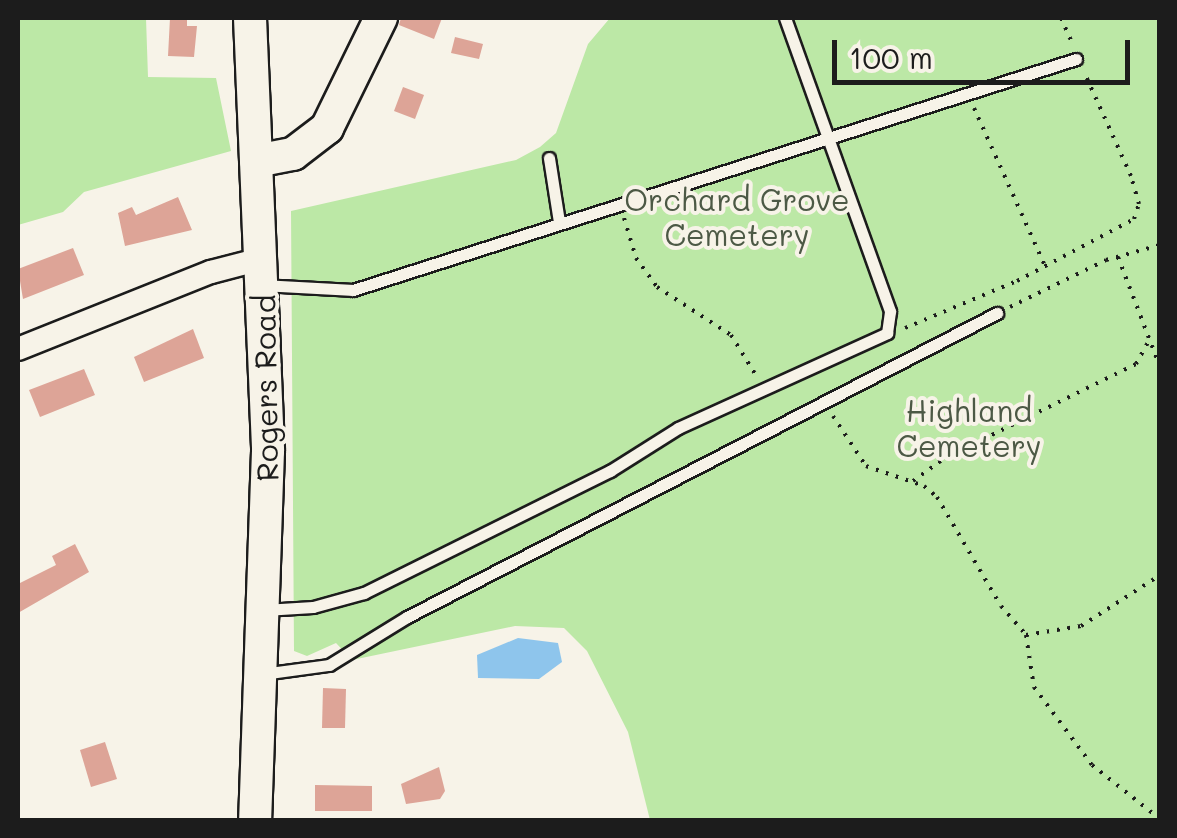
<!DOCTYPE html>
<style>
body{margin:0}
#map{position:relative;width:1177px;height:838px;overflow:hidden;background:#f7f3e8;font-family:Mali,sans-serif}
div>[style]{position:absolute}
.green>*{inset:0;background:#bce8a6}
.water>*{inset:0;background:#8ec5ec}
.building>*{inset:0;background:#dda497}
.path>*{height:4px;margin-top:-2px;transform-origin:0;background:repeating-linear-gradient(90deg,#1c1c1c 0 2.5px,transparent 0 10.5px)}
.roads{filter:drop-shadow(2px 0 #1c1c1c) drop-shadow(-2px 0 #1c1c1c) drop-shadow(0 2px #1c1c1c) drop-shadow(0 -2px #1c1c1c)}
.lane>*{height:11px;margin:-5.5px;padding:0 5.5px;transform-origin:5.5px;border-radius:5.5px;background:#f7f3e8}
.street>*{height:22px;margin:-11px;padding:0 11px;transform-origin:11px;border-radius:11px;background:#f7f3e8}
.secondary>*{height:32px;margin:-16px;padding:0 16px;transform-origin:16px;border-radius:16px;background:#f7f3e8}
span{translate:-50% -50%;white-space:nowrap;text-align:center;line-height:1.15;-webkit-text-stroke:8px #f7f3e8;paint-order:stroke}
.park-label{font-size:30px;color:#4c5945}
.street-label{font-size:30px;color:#1c1c1c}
.frame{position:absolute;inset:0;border:20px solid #1c1c1c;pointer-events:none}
.scale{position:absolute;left:832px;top:40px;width:298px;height:45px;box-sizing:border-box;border:5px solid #1c1c1c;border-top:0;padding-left:12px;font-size:30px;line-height:35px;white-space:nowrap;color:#1c1c1c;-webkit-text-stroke:8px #f7f3e8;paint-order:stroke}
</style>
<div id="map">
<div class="green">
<i style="clip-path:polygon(18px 18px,146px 18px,148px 77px,216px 78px,231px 151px,84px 192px,63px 212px,18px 225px)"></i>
<i style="clip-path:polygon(610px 18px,1159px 18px,1159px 820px,650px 820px,628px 732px,587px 651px,564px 628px,515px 626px,352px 660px,336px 643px,307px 656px,294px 651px,291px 211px,516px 160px,540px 147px,556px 133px,588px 44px)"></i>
</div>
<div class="water">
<i style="clip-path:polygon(518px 638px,558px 643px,562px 662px,539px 679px,478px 678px,477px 655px)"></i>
</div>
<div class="building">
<i style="clip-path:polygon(170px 18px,187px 18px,187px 26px,197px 26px,194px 57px,168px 56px)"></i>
<i style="clip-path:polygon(401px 18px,442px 18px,434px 39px,399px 25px)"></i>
<i style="clip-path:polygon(455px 37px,483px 44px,479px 59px,451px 53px)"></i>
<i style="clip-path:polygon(403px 87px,424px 95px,415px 119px,394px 111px)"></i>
<i style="clip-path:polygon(178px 197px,192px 230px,125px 246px,118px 213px,132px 207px,136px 215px)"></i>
<i style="clip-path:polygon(73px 248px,84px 275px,23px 299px,18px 269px)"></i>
<i style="clip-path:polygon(193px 329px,204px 358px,144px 382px,134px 357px)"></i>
<i style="clip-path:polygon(84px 369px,95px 395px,40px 417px,29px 390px)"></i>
<i style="clip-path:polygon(75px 544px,89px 572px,18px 613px,18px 584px,56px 565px,52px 556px)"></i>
<i style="clip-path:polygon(323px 688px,346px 689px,345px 728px,322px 728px)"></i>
<i style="clip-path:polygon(105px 742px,117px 779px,91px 787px,80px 750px)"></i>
<i style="clip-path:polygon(439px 767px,445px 791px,440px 799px,406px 804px,401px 784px)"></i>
<i style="clip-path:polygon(315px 785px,372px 786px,372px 811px,315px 811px)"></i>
</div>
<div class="path">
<i style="left:1061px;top:18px;width:30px;rotate:66deg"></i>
<i style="left:974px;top:108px;width:171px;rotate:65.8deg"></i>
<i style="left:624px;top:218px;width:42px;rotate:73.3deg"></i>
<i style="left:636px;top:258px;width:36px;rotate:54deg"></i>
<i style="left:657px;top:287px;width:88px;rotate:33deg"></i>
<i style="left:731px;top:335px;width:49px;rotate:58.2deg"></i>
<i style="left:1118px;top:257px;width:118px;rotate:69.1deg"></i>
<i style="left:1010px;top:307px;width:107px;rotate:-26.1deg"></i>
<i style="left:1106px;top:260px;width:56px;rotate:-15.5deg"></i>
<i style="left:905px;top:328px;width:121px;rotate:-22.8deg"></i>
<i style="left:1017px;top:281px;width:132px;rotate:-27.9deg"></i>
<i style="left:1134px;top:219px;width:16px;rotate:-72deg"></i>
<i style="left:1139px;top:204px;width:29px;rotate:-106deg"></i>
<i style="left:1131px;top:176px;width:114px;rotate:-114.3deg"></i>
<i style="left:833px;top:416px;width:60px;rotate:56.6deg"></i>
<i style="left:866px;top:466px;width:61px;rotate:19deg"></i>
<i style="left:924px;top:486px;width:17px;rotate:40deg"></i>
<i style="left:937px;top:497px;width:126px;rotate:59.6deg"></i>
<i style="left:1001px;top:606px;width:38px;rotate:49deg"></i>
<i style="left:1026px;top:635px;width:56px;rotate:-9.3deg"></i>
<i style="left:1081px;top:626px;width:94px;rotate:-32.8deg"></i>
<i style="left:913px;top:481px;width:39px;rotate:-36deg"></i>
<i style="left:945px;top:458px;width:213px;rotate:-26.2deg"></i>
<i style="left:1136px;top:364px;width:26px;rotate:-61deg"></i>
<i style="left:1026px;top:635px;width:53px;rotate:81.3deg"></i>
<i style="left:1034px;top:687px;width:97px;rotate:53.4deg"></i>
<i style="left:1092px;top:765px;width:87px;rotate:38.5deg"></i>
</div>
<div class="roads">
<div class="lane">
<i style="left:549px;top:158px;width:65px;rotate:81.1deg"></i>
<i style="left:262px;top:285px;width:91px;rotate:3.1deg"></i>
<i style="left:353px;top:290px;width:759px;rotate:-17.72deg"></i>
<i style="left:264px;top:610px;width:49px;rotate:-3.5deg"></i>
<i style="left:313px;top:607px;width:53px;rotate:-15.4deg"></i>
<i style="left:364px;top:593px;width:275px;rotate:-26.4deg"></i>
<i style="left:610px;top:471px;width:80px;rotate:-32.3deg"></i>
<i style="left:678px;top:428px;width:230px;rotate:-24.4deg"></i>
<i style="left:887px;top:333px;width:22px;rotate:-82deg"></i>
<i style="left:890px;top:311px;width:311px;rotate:-109.7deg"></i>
<i style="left:262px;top:674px;width:68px;rotate:-7.7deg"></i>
<i style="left:329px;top:665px;width:92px;rotate:-31.6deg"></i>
<i style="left:407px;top:617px;width:664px;rotate:-27.26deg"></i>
</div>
<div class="street">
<i style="left:18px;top:349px;width:208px;rotate:-21.8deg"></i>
<i style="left:211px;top:272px;width:52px;rotate:-14.6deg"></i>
</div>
<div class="secondary">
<i style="left:250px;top:18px;width:433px;rotate:87.6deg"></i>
<i style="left:268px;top:451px;width:369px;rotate:92deg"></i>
<i style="left:256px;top:161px;width:38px;rotate:-11deg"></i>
<i style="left:293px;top:154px;width:43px;rotate:-37.4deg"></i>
<i style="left:327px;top:128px;width:123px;rotate:-63.9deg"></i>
</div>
</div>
<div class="park-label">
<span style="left:737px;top:216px">Orchard Grove<br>Cemetery</span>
<span style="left:969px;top:427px">Highland<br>Cemetery</span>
</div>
<div class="street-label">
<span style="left:265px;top:388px;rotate:-91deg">Rogers Road</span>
</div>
<div class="frame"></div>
<div class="scale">100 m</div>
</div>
